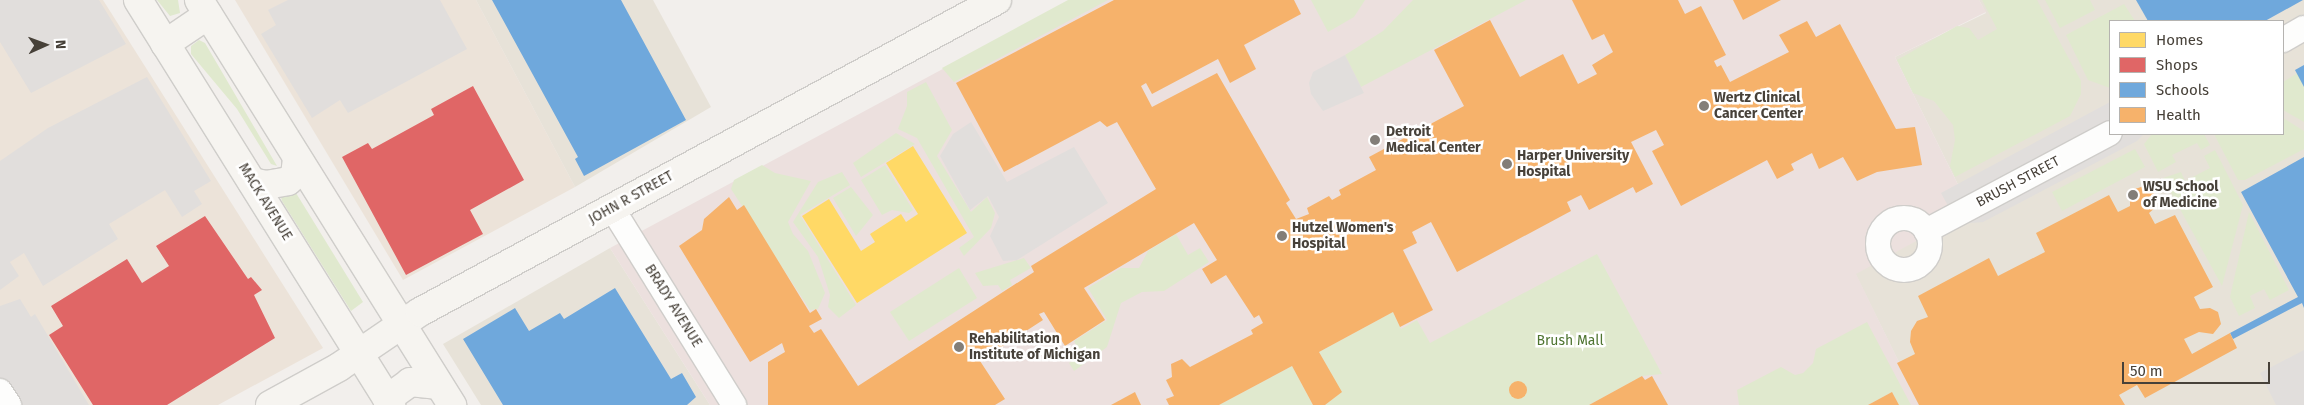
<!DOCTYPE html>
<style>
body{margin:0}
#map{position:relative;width:2304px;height:405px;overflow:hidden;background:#f2efec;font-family:"Fira Sans",sans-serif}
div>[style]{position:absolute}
.commercial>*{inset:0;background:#ece3d9}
.education>*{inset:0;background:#e7e2d8}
.medical>*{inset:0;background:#ece0de}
.green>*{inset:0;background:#e0e9ce}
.parking>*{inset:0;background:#e1dedc}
.homes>*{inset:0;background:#ffd966}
.shops>*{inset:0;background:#e06666}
.schools>*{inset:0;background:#6fa8dc}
.health>*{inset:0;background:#f6b26b}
.round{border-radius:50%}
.roads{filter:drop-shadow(1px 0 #cfcdca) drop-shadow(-1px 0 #cfcdca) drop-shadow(0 1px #cfcdca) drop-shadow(0 -1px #cfcdca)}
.street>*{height:24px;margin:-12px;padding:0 12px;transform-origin:12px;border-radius:12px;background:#fdfdfc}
.street>.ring{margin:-12px;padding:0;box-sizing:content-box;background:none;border:24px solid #fdfdfc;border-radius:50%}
.secondary>*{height:28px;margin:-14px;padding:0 14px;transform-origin:14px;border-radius:14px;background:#f6f4f0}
.dots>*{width:14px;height:14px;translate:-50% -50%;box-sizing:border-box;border:2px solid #fff;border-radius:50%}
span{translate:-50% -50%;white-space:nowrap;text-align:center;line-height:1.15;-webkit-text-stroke:5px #fff;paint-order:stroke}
.poi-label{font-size:14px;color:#474139;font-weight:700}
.left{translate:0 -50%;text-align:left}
.street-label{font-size:14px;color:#474139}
.park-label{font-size:14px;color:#4e7430}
.legend{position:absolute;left:2109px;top:20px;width:175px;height:115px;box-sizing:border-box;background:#fff;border:1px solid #b5b3b0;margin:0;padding:6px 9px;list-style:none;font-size:15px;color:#474139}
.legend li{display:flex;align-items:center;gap:10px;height:25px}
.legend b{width:25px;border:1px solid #b5b3b0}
.north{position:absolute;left:20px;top:20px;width:50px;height:50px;-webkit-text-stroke:4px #fff;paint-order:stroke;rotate:88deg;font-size:14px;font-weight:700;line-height:20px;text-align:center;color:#474139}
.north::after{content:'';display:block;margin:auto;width:18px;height:22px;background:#474139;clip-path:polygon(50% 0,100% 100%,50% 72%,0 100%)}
.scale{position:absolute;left:2122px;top:362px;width:148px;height:22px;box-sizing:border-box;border:2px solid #474139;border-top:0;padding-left:6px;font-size:15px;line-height:18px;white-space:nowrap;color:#474139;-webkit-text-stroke:4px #fff;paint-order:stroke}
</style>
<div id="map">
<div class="commercial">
<i style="clip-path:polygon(0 0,103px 0,323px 348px,218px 405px,0 405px)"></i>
<i style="clip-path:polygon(235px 0,476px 0,575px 187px,403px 280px)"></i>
</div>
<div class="education">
<i style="clip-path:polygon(476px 0,653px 0,711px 107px,575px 187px)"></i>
<i style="clip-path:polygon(evenodd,1979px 0,2304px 0,2304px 405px,1920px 405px,1855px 273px,1971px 211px,1895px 57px,1986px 13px,1979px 0,2110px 21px,2283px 21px,2283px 134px,2110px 134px,2110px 21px)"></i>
<i style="clip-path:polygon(610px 248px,710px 405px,481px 405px,443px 344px)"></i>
</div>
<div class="medical">
<i style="clip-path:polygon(1071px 0,1979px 0,1986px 12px,1895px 57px,1971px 211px,1856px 274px,1920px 405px,710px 405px,610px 248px)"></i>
</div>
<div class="green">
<i style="clip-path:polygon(157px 0,178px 0,180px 13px,170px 16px)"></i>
<i style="clip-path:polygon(1068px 0,1108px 0,954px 82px,942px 68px)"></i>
<i style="clip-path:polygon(1311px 0,1365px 0,1354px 17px,1328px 32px)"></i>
<i style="clip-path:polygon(1413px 0,1526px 0,1361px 87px,1345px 55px,1383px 31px)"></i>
<i style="clip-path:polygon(1982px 0,2037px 0,2081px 81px,2081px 94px,2070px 116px,1955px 177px,1950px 166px,1955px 140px,1953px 125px,1934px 101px,1913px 93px,1897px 60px,1957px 26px,1969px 28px,1978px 40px,1997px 29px)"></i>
<i style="clip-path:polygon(2045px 0,2090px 0,2095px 10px,2060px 28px)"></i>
<i style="clip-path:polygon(2124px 4px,2135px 21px,2110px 21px,2110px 88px,2088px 80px,2066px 35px)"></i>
<i style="clip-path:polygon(199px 40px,205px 43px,277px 166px,271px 164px,237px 109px,191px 54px,191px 46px)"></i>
<i style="clip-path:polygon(2301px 71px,2304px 77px,2304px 122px,2283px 110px,2283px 82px)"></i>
<i style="clip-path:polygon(926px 82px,952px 130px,937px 156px,971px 212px,987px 197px,995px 213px,991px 228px,964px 256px,959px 248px,974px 237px,917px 138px,898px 129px,907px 106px,907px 92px)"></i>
<i style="clip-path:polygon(2283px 118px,2304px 131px,2304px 149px,2245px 180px,2238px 180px,2214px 134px,2283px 134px)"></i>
<i style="clip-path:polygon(896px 133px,915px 144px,861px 177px,853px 163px)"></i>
<i style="clip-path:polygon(2152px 134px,2204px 134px,2210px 145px,2201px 150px,2197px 143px,2172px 155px,2176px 162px,2158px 172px,2144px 144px)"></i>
<i style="clip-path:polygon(2135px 149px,2145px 167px,2062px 211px,2052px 192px)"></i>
<i style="clip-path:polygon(2215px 150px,2243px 205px,2222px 286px,2163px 178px,2181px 172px,2185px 181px,2210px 168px,2204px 156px)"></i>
<i style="clip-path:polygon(762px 165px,775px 173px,811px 181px,788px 222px,793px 234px,808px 251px,825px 293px,818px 309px,810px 310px,731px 189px,734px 180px)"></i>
<i style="clip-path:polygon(885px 165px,913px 210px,909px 213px,892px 210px,882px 215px,861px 180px)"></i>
<i style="clip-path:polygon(842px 172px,850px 185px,800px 215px,856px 305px,839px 318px,828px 307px,830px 295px,818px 257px,793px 222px,818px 182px)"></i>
<i style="clip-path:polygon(851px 187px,873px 215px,856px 236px,833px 198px)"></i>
<i style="clip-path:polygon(296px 193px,363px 302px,351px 311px,282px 201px,281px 197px)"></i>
<i style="clip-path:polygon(2249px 212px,2289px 290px,2270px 300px,2264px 289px,2250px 296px,2255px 308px,2239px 316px,2230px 297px)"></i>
<i style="clip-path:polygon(1176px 234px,1188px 255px,1200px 248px,1209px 262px,1164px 291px,1142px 292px,1121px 303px,1107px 347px,1074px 371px,1069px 363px,1081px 355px,1074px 341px,1107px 320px,1088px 288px,1121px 268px,1139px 268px,1148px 251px)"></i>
<i style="clip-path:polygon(1597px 254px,1662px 374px,1642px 376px,1589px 405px,1325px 405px,1341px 392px,1319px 352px,1393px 312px,1401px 329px,1417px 320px,1430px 343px)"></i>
<i style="clip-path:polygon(1024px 258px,1031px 268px,1010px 280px,1012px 285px,1002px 291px,998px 285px,983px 286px,975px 273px)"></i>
<i style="clip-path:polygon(959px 268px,977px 298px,909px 341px,890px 312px)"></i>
<i style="clip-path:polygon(1867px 322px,1911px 405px,1899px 405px,1892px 392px,1868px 405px,1739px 405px,1737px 390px,1781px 367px,1795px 375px,1803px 373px,1813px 363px,1816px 349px)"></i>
<i style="clip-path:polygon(1292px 366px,1313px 405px,1219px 405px)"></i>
</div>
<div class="parking">
<i style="clip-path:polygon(0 0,99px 0,126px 44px,31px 93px,0 42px)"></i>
<i style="clip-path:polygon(288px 0,440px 0,467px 49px,348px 113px,340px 100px,312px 118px,261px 34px,276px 25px,268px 10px)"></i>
<i style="clip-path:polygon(1345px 55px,1364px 93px,1323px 111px,1311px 94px,1309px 83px,1313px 72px)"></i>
<i style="clip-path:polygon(147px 77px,211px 181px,194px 191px,202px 204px,182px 217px,165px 190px,109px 224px,118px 239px,43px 286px,24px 253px,10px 262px,19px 276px,0 290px,0 161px,48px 128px)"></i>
<i style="clip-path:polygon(2110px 102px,2110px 134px,2144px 134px,2137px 141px,1983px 222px,1958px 224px,1941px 193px)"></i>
<i style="clip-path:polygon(971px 122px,1007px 182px,1074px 147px,1108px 203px,1017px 260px,1003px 261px,990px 236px,999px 217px,988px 196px,970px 210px,940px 156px,953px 134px)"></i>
<i style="clip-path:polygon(20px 299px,31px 317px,35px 314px,89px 405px,0 405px,0 306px)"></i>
<i style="clip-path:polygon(2304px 350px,2304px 405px,2276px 405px,2260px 373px)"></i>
</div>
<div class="homes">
<i style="clip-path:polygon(913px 146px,967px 233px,857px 303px,802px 216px,829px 199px,861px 251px,875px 242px,870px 234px,901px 214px,906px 222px,918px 214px,886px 163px)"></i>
</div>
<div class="shops">
<i style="clip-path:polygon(473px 86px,524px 180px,470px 210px,483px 234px,406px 275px,342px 157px,368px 143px,372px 149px,434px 115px,431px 109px)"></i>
<i style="clip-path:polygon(205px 216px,248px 279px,251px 277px,262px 290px,254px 295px,275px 338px,167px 405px,93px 405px,49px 335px,63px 326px,51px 306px,127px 259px,142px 283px,169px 266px,156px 246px)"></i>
</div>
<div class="schools">
<i style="clip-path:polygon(492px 0,621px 0,686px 120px,584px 176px,575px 159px,578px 157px)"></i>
<i style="clip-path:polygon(2136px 0,2303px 0,2265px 21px,2148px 21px)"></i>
<i style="clip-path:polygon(2304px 65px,2304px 87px,2295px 70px)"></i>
<i style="clip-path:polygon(2304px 157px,2304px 308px,2302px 303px,2233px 339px,2230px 333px,2298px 297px,2241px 192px)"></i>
<i style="clip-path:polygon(615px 288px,671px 379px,682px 373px,696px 397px,687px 405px,503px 405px,463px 339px,515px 308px,529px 331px,560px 313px,564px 319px)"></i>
</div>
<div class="health">
<i style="clip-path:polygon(1114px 0,1294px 0,1301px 14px,1244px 45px,1256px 69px,1230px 83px,1218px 59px,1152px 94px,1146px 83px,1141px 86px,1152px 107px,1217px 73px,1290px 200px,1286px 203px,1296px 219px,1309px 214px,1307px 208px,1329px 196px,1332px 200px,1341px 195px,1339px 190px,1376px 170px,1369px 157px,1464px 106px,1434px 50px,1490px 20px,1520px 77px,1563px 54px,1578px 84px,1597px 74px,1592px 65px,1613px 52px,1604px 34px,1592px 40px,1572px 0,1678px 0,1685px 14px,1701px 6px,1726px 55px,1714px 61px,1717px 67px,1721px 65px,1730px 82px,1789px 52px,1779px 35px,1807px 21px,1816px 37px,1840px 24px,1896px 129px,1915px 127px,1922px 165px,1877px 172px,1857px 181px,1843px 157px,1819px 169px,1812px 153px,1791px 164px,1794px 170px,1777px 179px,1767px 160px,1681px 206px,1652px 151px,1664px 145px,1656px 130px,1631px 142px,1653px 184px,1636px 193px,1633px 187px,1589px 210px,1581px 195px,1567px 202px,1571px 211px,1457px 272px,1431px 222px,1412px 232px,1417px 243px,1403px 250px,1433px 310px,1400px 327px,1393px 312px,1319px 352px,1342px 392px,1325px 405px,1313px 405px,1292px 366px,1219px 405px,1169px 405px,1166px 399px,1174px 396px,1166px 380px,1172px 377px,1171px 364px,1182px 359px,1190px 367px,1253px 334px,1251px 330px,1263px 323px,1259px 315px,1254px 318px,1226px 275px,1211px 284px,1202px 269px,1217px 260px,1194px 223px,1084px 288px,1105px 320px,1065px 346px,1044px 312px,1039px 314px,1043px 320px,980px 361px,1005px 399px,995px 405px,768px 405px,768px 362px,785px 352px,782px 343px,750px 362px,679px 246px,702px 230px,704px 219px,729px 197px,737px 210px,744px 205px,810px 313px,816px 309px,822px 319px,809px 326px,814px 333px,821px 329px,858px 386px,1034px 272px,1031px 266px,1156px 189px,1117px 122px,1107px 127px,1100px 121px,1004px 172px,956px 83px)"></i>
<i style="clip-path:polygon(1733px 0,1781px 0,1743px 20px)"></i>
<i style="clip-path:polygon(2144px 186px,2152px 190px,2157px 198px,2156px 207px,2149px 213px,2155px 224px,2175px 215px,2213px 287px,2194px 297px,2200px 309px,2210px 308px,2218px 312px,2221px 324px,2213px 334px,2199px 332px,2184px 339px,2192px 354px,2230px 333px,2237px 348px,2145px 398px,2137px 385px,2119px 395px,2125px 405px,1919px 405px,1897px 363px,1915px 354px,1910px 342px,1911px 331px,1917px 321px,1928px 317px,1918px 296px,1989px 258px,1998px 276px,2045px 252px,2036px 233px,2109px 195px,2118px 212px,2130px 206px,2130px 197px,2135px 189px)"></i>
<i style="clip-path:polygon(1642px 376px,1645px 380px,1652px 376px,1668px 405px,1589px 405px)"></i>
<i class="round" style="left:1509px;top:381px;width:18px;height:18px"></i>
<i style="clip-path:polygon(1135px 392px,1141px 405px,1111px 405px)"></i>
<i style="clip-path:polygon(1892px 392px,1899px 405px,1868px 405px)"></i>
</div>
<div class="roads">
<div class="street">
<i style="left:2283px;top:40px;width:24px;rotate:-30deg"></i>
<i style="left:612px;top:208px;width:232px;rotate:58.2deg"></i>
<i class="ring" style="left:1878px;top:218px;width:28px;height:28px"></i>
<i style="left:1926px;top:231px;width:208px;rotate:-28deg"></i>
<i style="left:0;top:391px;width:17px;rotate:57deg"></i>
</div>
<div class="secondary">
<i style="left:138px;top:0;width:478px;rotate:58deg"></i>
<i style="left:199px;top:0;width:478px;rotate:58deg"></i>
<i style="left:165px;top:44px;width:52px;rotate:-34deg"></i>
<i style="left:252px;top:182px;width:14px;rotate:12deg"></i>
<i style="left:266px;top:185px;width:22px;rotate:-10deg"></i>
<i style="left:288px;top:181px;width:9px;rotate:-41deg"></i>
<i style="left:295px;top:175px;width:17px;rotate:-83deg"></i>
<i style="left:387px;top:399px;width:29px;rotate:-36deg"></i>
<i style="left:410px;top:382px;width:29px;rotate:6deg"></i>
<i style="left:270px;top:405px;width:79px;rotate:-28.8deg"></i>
<i style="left:339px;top:367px;width:98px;rotate:-34.2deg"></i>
<i style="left:420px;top:312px;width:656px;rotate:-28.4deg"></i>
</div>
</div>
<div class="dots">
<i style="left:1704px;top:106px;background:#837e78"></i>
<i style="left:1375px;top:140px;background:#837e78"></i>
<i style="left:1507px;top:164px;background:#837e78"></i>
<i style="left:2133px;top:195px;background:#837e78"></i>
<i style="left:1282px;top:236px;background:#837e78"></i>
<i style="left:959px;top:347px;background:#837e78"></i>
</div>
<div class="poi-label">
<span class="left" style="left:1714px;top:106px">Wertz Clinical<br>Cancer Center</span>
<span class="left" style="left:1386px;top:140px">Detroit<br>Medical Center</span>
<span class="left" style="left:1517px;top:164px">Harper University<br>Hospital</span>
<span class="left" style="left:2143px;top:195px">WSU School<br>of Medicine</span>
<span class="left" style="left:1292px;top:236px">Hutzel Women's<br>Hospital</span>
<span class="left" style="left:969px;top:347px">Rehabilitation<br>Institute of Michigan</span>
</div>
<div class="street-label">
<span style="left:2018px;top:182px;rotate:-28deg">BRUSH STREET</span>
<span style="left:631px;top:198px;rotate:-29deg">JOHN R STREET</span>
<span style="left:265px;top:202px;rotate:58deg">MACK AVENUE</span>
<span style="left:673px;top:306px;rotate:58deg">BRADY AVENUE</span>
</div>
<div class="park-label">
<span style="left:1570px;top:341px">Brush Mall</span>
</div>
<ul class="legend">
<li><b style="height:14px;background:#ffd966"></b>Homes</li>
<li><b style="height:14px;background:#e06666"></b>Shops</li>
<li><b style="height:14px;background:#6fa8dc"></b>Schools</li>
<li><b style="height:14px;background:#f6b26b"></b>Health</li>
</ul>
<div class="north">N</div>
<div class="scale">50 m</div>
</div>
